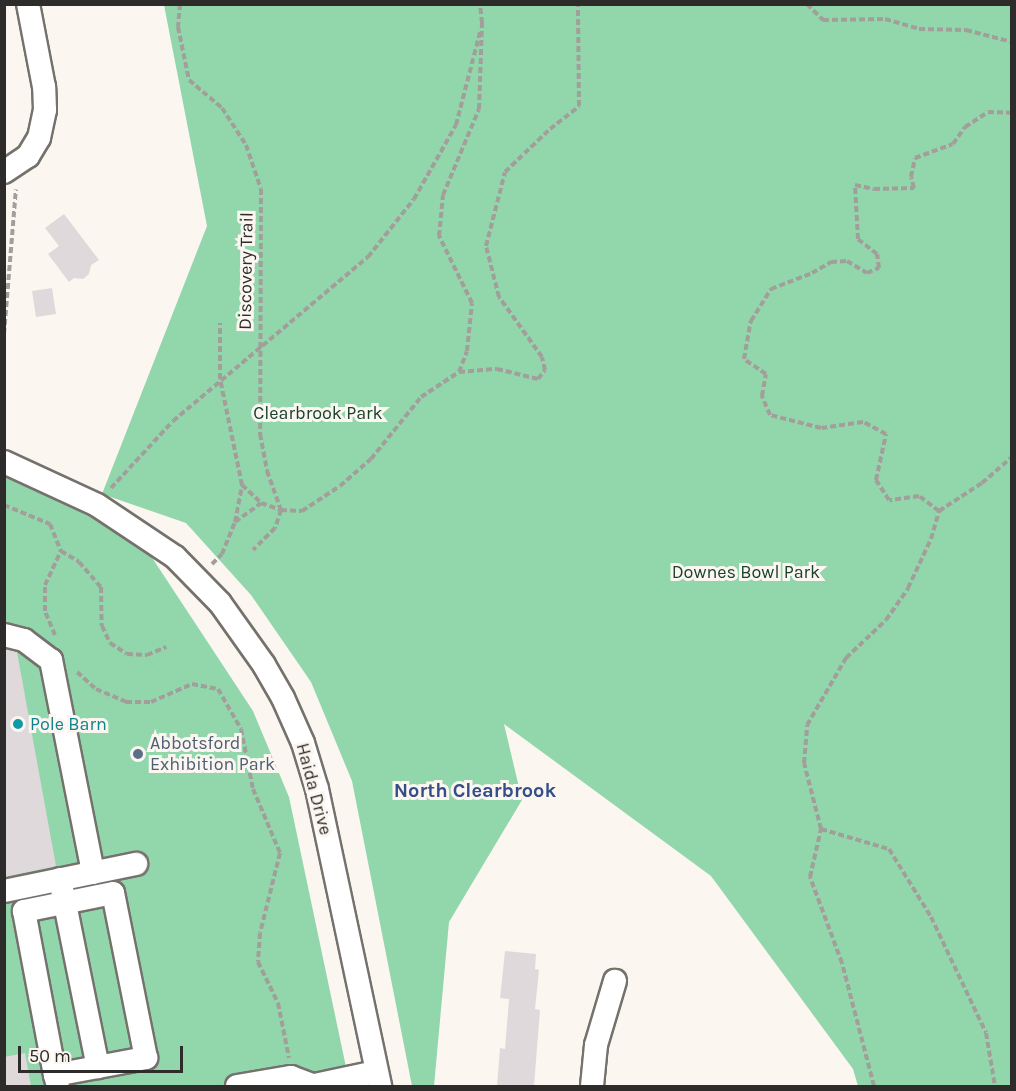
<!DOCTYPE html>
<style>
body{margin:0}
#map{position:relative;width:1016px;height:1091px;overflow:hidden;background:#fbf6f0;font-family:Karla,sans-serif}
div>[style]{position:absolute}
.green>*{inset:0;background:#92d6ac}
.building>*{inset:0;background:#e0d9dc}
.path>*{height:4px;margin-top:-2px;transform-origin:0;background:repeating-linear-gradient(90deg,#a29e9a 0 6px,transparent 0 9px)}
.roads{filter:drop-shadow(2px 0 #75716c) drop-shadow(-2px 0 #75716c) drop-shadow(0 2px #75716c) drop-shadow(0 -2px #75716c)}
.minor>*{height:22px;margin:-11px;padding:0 11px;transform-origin:11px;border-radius:11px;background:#fff}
.dots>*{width:16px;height:16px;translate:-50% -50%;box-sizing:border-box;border:3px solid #fbf6f0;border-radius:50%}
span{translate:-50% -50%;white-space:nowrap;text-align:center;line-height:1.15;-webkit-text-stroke:6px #fbf6f0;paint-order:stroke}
.street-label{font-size:18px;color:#2e2c2a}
.park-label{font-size:18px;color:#18422b}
.culture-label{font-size:18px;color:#0d838f}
.left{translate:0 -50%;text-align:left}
.service-label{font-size:18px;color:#4e5e75}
.neighbourhood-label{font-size:20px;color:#354e88;font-weight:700}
.frame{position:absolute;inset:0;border:6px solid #2e2c2a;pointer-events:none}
.scale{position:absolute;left:18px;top:1046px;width:165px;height:27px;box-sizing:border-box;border:3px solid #2e2c2a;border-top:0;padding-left:8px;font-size:18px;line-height:21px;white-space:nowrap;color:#2e2c2a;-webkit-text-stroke:4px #fbf6f0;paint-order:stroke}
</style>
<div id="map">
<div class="green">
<i style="clip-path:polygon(164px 5px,1011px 5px,1011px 1086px,858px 1086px,853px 1069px,711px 876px,504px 724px,522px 800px,449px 922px,434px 1086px,412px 1086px,352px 781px,311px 682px,251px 595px,186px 523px,102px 494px,207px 226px)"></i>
<i style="clip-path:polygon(4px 474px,89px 511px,145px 547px,253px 711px,289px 797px,350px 1086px,5px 1086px)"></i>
</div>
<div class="building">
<i style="clip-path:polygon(64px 214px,99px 260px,91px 265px,89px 274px,83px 279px,74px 278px,69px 282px,48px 254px,59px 246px,45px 228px)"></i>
<i style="clip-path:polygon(52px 288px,56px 314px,36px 317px,32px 291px)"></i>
<i style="clip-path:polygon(4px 649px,17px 652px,56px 866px,4px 877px)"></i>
<i style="clip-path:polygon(505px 951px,536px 954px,535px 969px,539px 970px,535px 1009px,540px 1010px,534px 1086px,497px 1086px,500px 1048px,505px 1049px,509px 999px,500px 998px)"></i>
<i style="clip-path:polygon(25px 1053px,31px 1086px,4px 1086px,4px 1057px)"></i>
</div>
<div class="path">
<i style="left:180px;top:4px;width:23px;rotate:95deg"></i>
<i style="left:178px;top:27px;width:54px;rotate:78.3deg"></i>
<i style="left:189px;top:80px;width:43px;rotate:40.3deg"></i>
<i style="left:222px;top:108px;width:44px;rotate:57deg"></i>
<i style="left:246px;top:145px;width:46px;rotate:71.2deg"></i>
<i style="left:261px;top:189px;width:245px;rotate:90.2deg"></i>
<i style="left:260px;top:434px;width:38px;rotate:79deg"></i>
<i style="left:267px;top:471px;width:41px;rotate:70.3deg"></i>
<i style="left:281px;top:510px;width:19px;rotate:108deg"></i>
<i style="left:275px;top:528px;width:31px;rotate:135deg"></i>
<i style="left:807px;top:4px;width:23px;rotate:45deg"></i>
<i style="left:823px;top:20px;width:62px;rotate:-0.9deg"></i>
<i style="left:885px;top:19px;width:35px;rotate:16deg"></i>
<i style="left:919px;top:29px;width:47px;rotate:1.2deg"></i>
<i style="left:966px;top:30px;width:48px;rotate:14.6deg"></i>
<i style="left:4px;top:334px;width:145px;rotate:-85.3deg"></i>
<i style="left:459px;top:372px;width:38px;rotate:-5deg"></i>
<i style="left:497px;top:369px;width:42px;rotate:13.7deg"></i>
<i style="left:538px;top:379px;width:11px;rotate:-52deg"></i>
<i style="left:545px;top:370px;width:13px;rotate:-103deg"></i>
<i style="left:542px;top:357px;width:74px;rotate:-125.6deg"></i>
<i style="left:499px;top:297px;width:53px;rotate:-104.3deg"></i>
<i style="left:486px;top:246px;width:76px;rotate:-75.6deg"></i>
<i style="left:505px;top:172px;width:62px;rotate:-43.7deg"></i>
<i style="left:550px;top:129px;width:37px;rotate:-38deg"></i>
<i style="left:579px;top:106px;width:102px;rotate:-90.6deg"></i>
<i style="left:242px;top:485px;width:26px;rotate:43deg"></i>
<i style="left:261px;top:503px;width:21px;rotate:19deg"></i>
<i style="left:281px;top:510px;width:21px;rotate:3deg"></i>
<i style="left:302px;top:511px;width:45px;rotate:-33.3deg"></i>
<i style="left:340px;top:486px;width:41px;rotate:-41.1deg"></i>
<i style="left:371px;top:459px;width:80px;rotate:-51.1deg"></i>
<i style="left:421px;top:397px;width:45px;rotate:-33.3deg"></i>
<i style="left:459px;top:372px;width:22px;rotate:-69deg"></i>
<i style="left:467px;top:351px;width:48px;rotate:-84.1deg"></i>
<i style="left:472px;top:303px;width:75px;rotate:-116.2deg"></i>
<i style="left:439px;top:236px;width:41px;rotate:-84.4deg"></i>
<i style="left:443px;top:195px;width:93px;rotate:-67.3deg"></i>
<i style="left:479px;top:109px;width:86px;rotate:-88deg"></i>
<i style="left:482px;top:23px;width:19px;rotate:-96deg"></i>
<i style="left:111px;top:488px;width:91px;rotate:-47.2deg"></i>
<i style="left:173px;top:421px;width:255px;rotate:-40.1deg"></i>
<i style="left:368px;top:257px;width:74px;rotate:-51.6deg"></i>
<i style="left:414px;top:199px;width:85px;rotate:-60.4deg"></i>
<i style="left:456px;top:125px;width:96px;rotate:-75.5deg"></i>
<i style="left:4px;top:505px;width:50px;rotate:22.4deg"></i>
<i style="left:50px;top:524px;width:29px;rotate:68deg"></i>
<i style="left:939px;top:511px;width:51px;rotate:-33.1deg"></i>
<i style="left:982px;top:483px;width:40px;rotate:-41deg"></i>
<i style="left:235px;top:522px;width:32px;rotate:-36deg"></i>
<i style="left:212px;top:564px;width:14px;rotate:-45deg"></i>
<i style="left:222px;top:554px;width:35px;rotate:-68deg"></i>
<i style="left:235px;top:522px;width:38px;rotate:-79deg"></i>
<i style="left:242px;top:485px;width:108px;rotate:-101.7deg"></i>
<i style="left:220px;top:379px;width:56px;rotate:-90deg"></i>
<i style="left:55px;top:635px;width:26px;rotate:-113deg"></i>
<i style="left:45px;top:611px;width:26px;rotate:-90deg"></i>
<i style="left:45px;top:585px;width:38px;rotate:-65deg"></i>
<i style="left:61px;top:551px;width:21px;rotate:31deg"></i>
<i style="left:79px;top:562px;width:33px;rotate:49deg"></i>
<i style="left:101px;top:587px;width:39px;rotate:89deg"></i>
<i style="left:102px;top:626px;width:19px;rotate:65deg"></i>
<i style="left:110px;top:643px;width:20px;rotate:33deg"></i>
<i style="left:127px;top:654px;width:20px;rotate:3deg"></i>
<i style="left:147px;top:655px;width:21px;rotate:-23deg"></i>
<i style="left:77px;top:672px;width:25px;rotate:42deg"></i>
<i style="left:96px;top:689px;width:33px;rotate:23deg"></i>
<i style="left:126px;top:702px;width:25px"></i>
<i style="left:151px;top:702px;width:45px;rotate:-23.7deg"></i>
<i style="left:192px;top:684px;width:26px;rotate:11deg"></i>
<i style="left:218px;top:689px;width:46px;rotate:60.1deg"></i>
<i style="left:241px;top:729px;width:61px;rotate:78.7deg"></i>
<i style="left:253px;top:789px;width:69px;rotate:67.1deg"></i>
<i style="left:280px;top:853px;width:82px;rotate:104deg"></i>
<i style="left:260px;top:933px;width:29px;rotate:94deg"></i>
<i style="left:258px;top:962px;width:46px;rotate:64deg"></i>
<i style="left:278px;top:1003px;width:56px;rotate:78.7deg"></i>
<i style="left:821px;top:829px;width:68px;rotate:-104.4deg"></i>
<i style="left:804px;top:763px;width:38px;rotate:-85deg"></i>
<i style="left:807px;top:725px;width:78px;rotate:-59.8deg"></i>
<i style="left:846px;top:658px;width:55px;rotate:-43.5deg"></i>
<i style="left:886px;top:620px;width:39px;rotate:-55deg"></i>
<i style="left:908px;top:588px;width:54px;rotate:-64.9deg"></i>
<i style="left:931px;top:539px;width:29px;rotate:-74deg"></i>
<i style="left:939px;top:511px;width:25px;rotate:-143deg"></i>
<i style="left:919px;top:496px;width:30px;rotate:172deg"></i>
<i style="left:889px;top:500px;width:24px;rotate:-123deg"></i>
<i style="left:876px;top:480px;width:47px;rotate:-77.7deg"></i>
<i style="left:886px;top:434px;width:26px;rotate:-152deg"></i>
<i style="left:863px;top:422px;width:42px;rotate:171.9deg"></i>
<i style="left:821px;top:428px;width:53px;rotate:-165.7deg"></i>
<i style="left:770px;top:415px;width:21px;rotate:-113deg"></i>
<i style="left:762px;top:396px;width:22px;rotate:-80deg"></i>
<i style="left:766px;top:374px;width:27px;rotate:-146deg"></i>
<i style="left:744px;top:359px;width:39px;rotate:-80deg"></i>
<i style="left:751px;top:321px;width:38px;rotate:-58deg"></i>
<i style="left:771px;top:289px;width:44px;rotate:-21.3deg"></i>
<i style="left:812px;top:273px;width:22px;rotate:-30deg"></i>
<i style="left:831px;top:262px;width:16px;rotate:-4deg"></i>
<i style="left:847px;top:261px;width:23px;rotate:31deg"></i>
<i style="left:867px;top:273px;width:13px;rotate:-23deg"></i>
<i style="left:879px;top:268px;width:14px;rotate:-98deg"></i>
<i style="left:877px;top:254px;width:24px;rotate:-142deg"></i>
<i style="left:858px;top:239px;width:54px;rotate:-93.2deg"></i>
<i style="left:855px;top:185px;width:19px;rotate:12deg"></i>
<i style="left:874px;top:189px;width:40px;rotate:-1.4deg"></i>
<i style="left:914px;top:188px;width:11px;rotate:-105deg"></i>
<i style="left:911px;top:177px;width:19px;rotate:-78deg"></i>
<i style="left:915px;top:158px;width:40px;rotate:-20.2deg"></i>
<i style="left:953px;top:144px;width:21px;rotate:-55deg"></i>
<i style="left:965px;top:127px;width:27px;rotate:-33deg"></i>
<i style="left:988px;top:112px;width:24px;rotate:2deg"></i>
<i style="left:874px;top:1086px;width:127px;rotate:-104.6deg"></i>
<i style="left:842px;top:963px;width:92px;rotate:-110.4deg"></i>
<i style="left:810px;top:877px;width:49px;rotate:-77.1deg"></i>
<i style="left:821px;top:829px;width:71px;rotate:16.4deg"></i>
<i style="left:889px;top:849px;width:80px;rotate:58.3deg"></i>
<i style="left:931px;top:917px;width:128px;rotate:64.6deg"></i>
<i style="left:986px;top:1033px;width:54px;rotate:80.4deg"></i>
</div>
<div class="roads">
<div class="minor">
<i style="left:4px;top:172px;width:29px;rotate:-34deg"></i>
<i style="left:28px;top:156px;width:21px;rotate:-59deg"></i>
<i style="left:39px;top:138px;width:29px;rotate:-78deg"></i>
<i style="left:45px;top:110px;width:23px;rotate:-92deg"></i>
<i style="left:44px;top:87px;width:85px;rotate:-100.9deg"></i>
<i style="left:4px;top:462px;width:102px;rotate:24.8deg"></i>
<i style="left:97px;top:505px;width:94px;rotate:33.7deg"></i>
<i style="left:175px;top:557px;width:64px;rotate:45.6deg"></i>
<i style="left:220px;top:603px;width:76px;rotate:54.6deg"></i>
<i style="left:264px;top:665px;width:38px;rotate:60deg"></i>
<i style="left:283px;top:698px;width:49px;rotate:66deg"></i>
<i style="left:303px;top:743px;width:48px;rotate:73.1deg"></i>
<i style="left:317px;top:789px;width:304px;rotate:78deg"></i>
<i style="left:4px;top:635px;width:21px;rotate:14deg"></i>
<i style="left:24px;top:640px;width:34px;rotate:37deg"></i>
<i style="left:51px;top:660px;width:217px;rotate:78.8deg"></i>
<i style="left:60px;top:879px;width:192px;rotate:78.6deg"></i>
<i style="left:4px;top:891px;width:135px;rotate:-11.6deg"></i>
<i style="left:55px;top:1075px;width:93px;rotate:-10.6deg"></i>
<i style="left:146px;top:1058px;width:168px;rotate:-101.3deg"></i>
<i style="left:113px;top:893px;width:91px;rotate:168.6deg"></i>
<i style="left:24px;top:911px;width:167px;rotate:79.3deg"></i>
<i style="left:55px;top:1075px;width:11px;rotate:75deg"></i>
<i style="left:237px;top:1086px;width:55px;rotate:-9.5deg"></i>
<i style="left:291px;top:1077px;width:22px;rotate:21deg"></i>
<i style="left:310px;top:1086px;width:67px;rotate:-12deg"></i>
<i style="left:592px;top:1086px;width:41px;rotate:-84.4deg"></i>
<i style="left:596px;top:1045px;width:67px;rotate:-73.5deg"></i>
</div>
</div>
<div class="dots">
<i style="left:18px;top:724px;background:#0f9aa8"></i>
<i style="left:138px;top:754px;background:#5c6f8a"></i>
</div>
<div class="street-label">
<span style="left:246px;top:271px;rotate:-89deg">Discovery Trail</span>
<span style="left:314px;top:789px;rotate:75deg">Haida Drive</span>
</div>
<div class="park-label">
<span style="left:318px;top:413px">Clearbrook Park</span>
<span style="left:746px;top:572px">Downes Bowl Park</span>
</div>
<div class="culture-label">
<span class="left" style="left:30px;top:724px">Pole Barn</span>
</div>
<div class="service-label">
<span class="left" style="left:150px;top:754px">Abbotsford<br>Exhibition Park</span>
</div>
<div class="neighbourhood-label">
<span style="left:475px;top:790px">North Clearbrook</span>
</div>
<div class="frame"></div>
<div class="scale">50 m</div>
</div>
